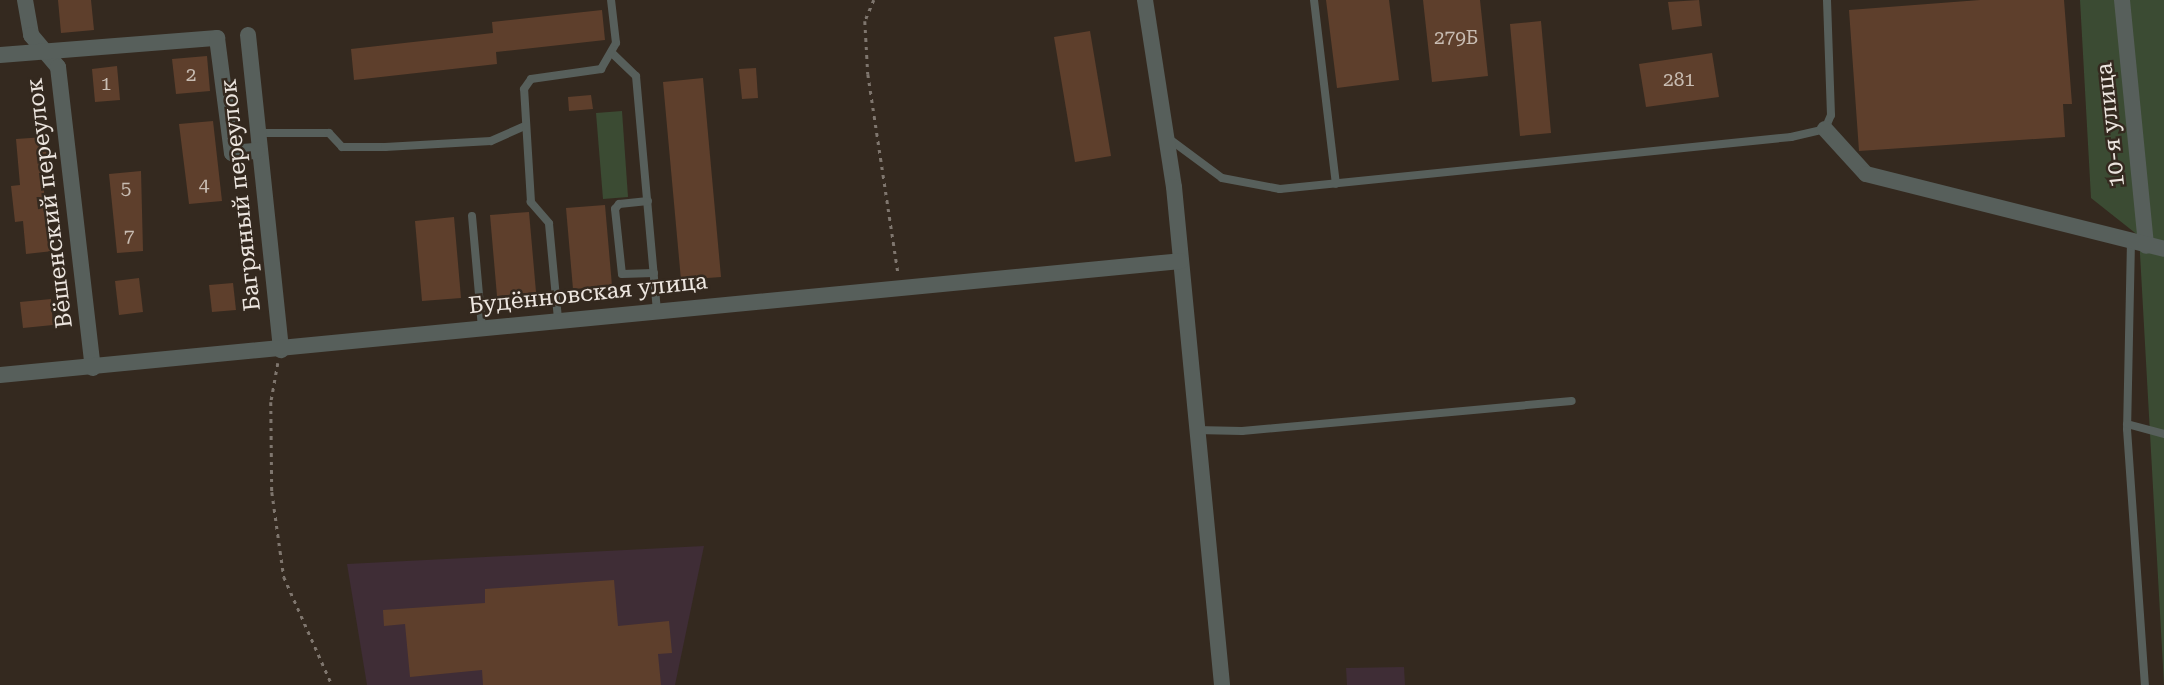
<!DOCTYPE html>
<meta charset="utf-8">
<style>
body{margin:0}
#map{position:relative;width:2164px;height:685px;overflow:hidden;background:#34291f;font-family:"Roboto Serif",serif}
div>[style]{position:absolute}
.industrial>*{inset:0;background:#3f2d36}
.green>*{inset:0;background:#3b4b33}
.building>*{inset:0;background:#5e3f2c}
.path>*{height:2.5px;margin-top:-1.25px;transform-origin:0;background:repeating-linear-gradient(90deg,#7f766e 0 3.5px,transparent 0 8.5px)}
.service>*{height:8px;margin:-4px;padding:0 4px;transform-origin:4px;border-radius:4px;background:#575f5b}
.minor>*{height:16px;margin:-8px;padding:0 8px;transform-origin:8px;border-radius:8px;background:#575f5b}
span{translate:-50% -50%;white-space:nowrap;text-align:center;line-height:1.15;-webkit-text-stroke:5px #34291f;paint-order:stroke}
.number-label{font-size:19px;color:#c8bcb2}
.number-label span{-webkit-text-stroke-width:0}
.street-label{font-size:23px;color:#ece5df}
</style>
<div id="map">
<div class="industrial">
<i style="clip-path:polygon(704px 546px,675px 685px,367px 685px,347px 564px)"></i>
<i style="clip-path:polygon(1404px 667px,1405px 685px,1347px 685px,1346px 668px)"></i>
</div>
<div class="green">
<i style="clip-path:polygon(2080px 0,2164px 0,2164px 685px,2139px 236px,2091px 198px)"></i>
<i style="clip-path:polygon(622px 111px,628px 197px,603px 199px,596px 113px)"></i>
</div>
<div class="building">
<i style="clip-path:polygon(58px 0,91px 0,94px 30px,61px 33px)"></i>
<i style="clip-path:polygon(1326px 0,1389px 0,1399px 80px,1337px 88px)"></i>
<i style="clip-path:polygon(1423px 0,1480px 0,1488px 76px,1432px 82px)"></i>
<i style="clip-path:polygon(1699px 0,1702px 26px,1672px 30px,1668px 2px)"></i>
<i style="clip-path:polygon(1980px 0,2064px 0,2072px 104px,2063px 104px,2065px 137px,1859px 151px,1849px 10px)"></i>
<i style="clip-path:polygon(602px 10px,605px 40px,496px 52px,497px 64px,354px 80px,351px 49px,493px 33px,492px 22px)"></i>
<i style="clip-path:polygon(1541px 21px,1551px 133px,1520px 136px,1510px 24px)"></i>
<i style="clip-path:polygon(1090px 31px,1111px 156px,1075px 162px,1054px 37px)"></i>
<i style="clip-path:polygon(1712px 53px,1719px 97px,1646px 107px,1639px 64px)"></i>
<i style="clip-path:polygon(207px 56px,210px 91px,176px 94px,172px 59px)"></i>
<i style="clip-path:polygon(117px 66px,120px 100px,95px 102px,92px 69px)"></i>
<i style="clip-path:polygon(756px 68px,758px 98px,742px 99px,739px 69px)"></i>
<i style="clip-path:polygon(703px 78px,721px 277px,681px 280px,663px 82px)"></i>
<i style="clip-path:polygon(591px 95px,593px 109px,569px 111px,568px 97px)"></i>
<i style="clip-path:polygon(213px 121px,222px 201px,189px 204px,179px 124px)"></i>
<i style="clip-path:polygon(45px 137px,48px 172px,41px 172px,53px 251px,26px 254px,23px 221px,15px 222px,11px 186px,20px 185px,16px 139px)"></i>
<i style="clip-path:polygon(141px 171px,143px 251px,117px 253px,109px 174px)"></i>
<i style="clip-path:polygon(605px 205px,612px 286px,573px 289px,566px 208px)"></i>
<i style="clip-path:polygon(529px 212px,536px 292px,497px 296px,490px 215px)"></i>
<i style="clip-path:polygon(454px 217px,461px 298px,422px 301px,415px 221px)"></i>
<i style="clip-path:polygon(139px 278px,143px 312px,119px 315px,115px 281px)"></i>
<i style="clip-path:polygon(233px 283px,236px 310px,212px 312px,209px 285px)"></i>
<i style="clip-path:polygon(51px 299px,53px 325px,23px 328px,20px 302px)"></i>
<i style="clip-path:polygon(614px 580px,618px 626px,669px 621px,672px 653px,658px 654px,661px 685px,483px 685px,482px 670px,410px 677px,405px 624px,384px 626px,383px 610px,485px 603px,485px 589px)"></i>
</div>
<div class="path">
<i style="left:874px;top:0;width:23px;rotate:113deg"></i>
<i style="left:865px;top:21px;width:53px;rotate:86.8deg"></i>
<i style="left:868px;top:74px;width:201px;rotate:81.4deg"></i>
<i style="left:278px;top:363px;width:40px;rotate:100deg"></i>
<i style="left:271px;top:402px;width:90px;rotate:89.4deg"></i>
<i style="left:272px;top:492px;width:86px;rotate:82deg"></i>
<i style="left:284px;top:577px;width:118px;rotate:66deg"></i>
</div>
<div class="service">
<i style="left:1314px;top:0;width:185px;rotate:83.2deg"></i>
<i style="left:613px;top:54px;width:32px;rotate:44deg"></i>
<i style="left:636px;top:76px;width:235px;rotate:84.9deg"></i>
<i style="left:256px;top:133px;width:73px"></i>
<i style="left:329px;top:133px;width:19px;rotate:47deg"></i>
<i style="left:342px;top:147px;width:43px"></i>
<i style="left:385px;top:147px;width:106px;rotate:-3.2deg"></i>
<i style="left:491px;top:141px;width:36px;rotate:-24deg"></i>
<i style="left:1168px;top:138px;width:67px;rotate:36.5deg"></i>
<i style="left:1222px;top:178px;width:59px;rotate:10.7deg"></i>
<i style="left:1280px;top:189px;width:514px;rotate:-5.81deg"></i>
<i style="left:1791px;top:137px;width:35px;rotate:-13deg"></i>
<i style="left:1825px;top:129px;width:15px;rotate:-67deg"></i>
<i style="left:1831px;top:115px;width:115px;rotate:-92deg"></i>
<i style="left:648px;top:201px;width:29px;rotate:174deg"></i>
<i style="left:619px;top:204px;width:6px;rotate:129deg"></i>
<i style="left:615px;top:209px;width:65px;rotate:83.9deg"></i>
<i style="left:622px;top:274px;width:32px;rotate:-2deg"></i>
<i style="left:472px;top:216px;width:111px;rotate:84.9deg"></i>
<i style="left:2131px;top:241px;width:188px;rotate:91.2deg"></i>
<i style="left:2127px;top:429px;width:257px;rotate:86deg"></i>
<i style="left:558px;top:319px;width:96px;rotate:-95.4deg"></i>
<i style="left:549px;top:223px;width:28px;rotate:-131deg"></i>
<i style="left:531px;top:202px;width:113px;rotate:-93.5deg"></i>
<i style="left:524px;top:89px;width:12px;rotate:-55deg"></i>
<i style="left:531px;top:79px;width:71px;rotate:-8.1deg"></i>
<i style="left:601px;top:69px;width:30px;rotate:-60deg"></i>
<i style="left:616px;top:43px;width:43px;rotate:-96.6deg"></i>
<i style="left:2127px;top:424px;width:38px;rotate:15deg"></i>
<i style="left:1196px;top:430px;width:46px;rotate:1.2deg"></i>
<i style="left:1242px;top:431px;width:331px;rotate:-5.2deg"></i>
</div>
<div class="minor">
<i style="left:25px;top:0;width:36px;rotate:80deg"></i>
<i style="left:31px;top:35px;width:42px;rotate:49.8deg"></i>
<i style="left:58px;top:67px;width:303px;rotate:83.4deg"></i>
<i style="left:1145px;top:0;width:189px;rotate:81.2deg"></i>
<i style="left:1174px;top:187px;width:500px;rotate:84.49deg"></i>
<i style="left:2122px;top:0;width:247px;rotate:84.4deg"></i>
<i style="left:248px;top:35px;width:317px;rotate:84deg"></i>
<i style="left:0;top:55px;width:218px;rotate:-4.5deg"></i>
<i style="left:217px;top:38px;width:116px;rotate:82.6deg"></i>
<i style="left:232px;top:153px;width:25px;rotate:-5deg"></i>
<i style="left:1825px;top:129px;width:61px;rotate:47.7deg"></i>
<i style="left:1866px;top:174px;width:307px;rotate:14.1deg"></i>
<i style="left:0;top:375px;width:1186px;rotate:-5.51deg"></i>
</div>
<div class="number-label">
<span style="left:1456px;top:38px">279Б</span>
<span style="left:191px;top:75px">2</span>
<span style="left:1679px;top:80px">281</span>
<span style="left:106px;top:84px">1</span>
<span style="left:204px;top:185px">4</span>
<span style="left:126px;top:188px">5</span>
<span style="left:129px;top:237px">7</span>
</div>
<div class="street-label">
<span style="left:2111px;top:125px;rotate:-96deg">10-я улица</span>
<span style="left:241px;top:195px;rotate:-96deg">Багряный переулок</span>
<span style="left:50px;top:203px;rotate:-97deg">Вёшенский переулок</span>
<span style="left:588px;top:294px;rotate:-6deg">Будённовская улица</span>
</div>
</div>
